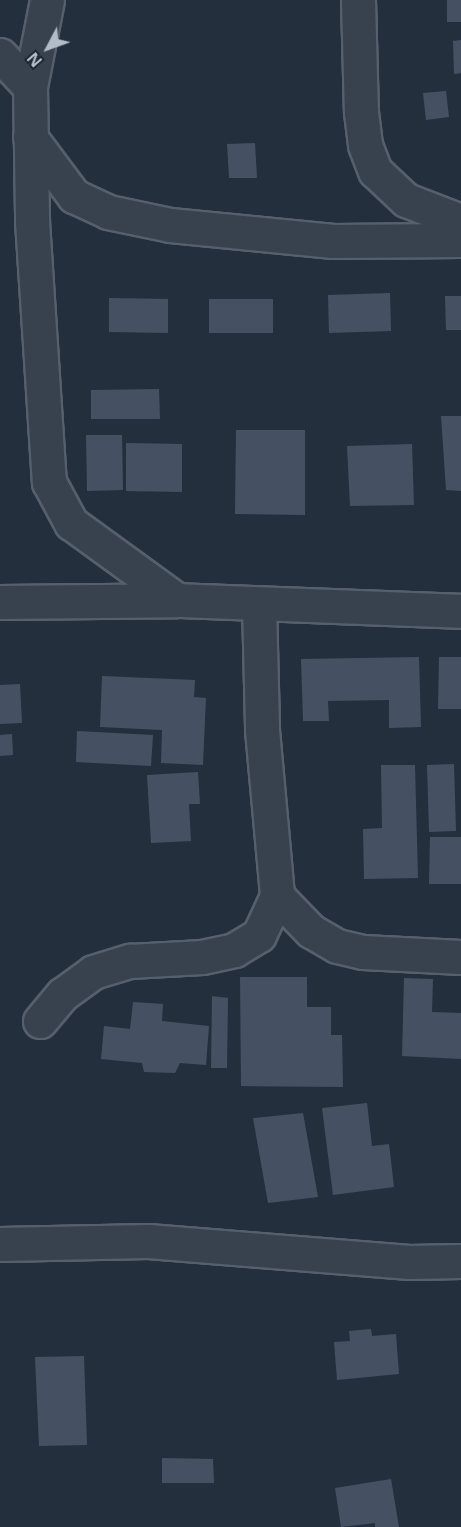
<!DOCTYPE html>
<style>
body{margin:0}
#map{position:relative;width:461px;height:1527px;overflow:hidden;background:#242f3e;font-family:"Open Sans",sans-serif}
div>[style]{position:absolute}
.building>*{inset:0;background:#455162}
.roads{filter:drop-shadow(2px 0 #565f6c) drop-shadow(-2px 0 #565f6c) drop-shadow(0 2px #565f6c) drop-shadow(0 -2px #565f6c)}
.minor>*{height:33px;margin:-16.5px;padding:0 16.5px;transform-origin:16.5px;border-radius:16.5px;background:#38414e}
span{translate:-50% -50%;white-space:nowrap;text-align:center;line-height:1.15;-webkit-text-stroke:4.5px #1d2633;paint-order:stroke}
.north{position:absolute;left:18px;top:18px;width:60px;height:60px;-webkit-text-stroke:4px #1d2633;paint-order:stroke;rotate:229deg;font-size:16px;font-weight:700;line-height:24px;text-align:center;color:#b4bcc9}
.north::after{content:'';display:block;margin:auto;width:21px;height:27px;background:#b4bcc9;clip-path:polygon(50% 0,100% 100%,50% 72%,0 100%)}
</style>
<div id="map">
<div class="building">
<i style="clip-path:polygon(447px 0,461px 0,461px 22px,447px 22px)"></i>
<i style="clip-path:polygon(461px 40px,461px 73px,454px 74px,453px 41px)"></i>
<i style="clip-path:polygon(446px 91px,449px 117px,426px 120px,423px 93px)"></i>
<i style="clip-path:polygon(255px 143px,257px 178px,229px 178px,227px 144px)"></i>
<i style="clip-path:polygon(390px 293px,391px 331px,329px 333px,328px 295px)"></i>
<i style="clip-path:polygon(445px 296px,461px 296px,461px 330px,446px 330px)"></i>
<i style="clip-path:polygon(109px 298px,168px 299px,168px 333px,109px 332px)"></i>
<i style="clip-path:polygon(209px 299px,273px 299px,273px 333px,209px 333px)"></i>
<i style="clip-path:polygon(159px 389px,160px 419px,91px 419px,91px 390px)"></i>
<i style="clip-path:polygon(441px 416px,461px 416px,461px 491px,446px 490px)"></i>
<i style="clip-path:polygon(236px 430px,305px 430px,305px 515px,235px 514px)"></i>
<i style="clip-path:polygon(86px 435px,122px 435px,123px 490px,87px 491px)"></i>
<i style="clip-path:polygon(126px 443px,182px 444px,182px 492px,126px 491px)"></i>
<i style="clip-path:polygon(412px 444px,414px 505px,350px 506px,347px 446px)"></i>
<i style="clip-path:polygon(419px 657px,421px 727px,389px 728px,389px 700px,328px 701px,329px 721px,303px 721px,301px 659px)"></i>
<i style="clip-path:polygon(439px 657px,461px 657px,461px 709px,438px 709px)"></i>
<i style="clip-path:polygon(102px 676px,195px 680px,194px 697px,206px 698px,203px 765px,161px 763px,162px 730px,100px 727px)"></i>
<i style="clip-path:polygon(20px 684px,22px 723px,0 724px,0 685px)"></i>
<i style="clip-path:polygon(77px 731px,153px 735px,151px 766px,76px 762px)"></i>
<i style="clip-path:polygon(12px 734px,13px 755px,0 756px,0 735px)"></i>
<i style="clip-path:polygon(454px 764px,456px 831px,429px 832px,427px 765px)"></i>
<i style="clip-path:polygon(381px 765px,415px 765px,418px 878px,364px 879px,363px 829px,382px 828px)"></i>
<i style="clip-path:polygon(198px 772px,200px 804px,189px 804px,191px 841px,151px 843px,147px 775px)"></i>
<i style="clip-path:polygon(430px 837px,461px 837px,461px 884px,429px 884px)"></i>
<i style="clip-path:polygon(240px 977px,307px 977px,307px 1007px,331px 1007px,331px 1035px,342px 1035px,343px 1087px,241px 1086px)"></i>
<i style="clip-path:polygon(404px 978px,433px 979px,432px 1012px,461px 1013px,461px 1059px,402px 1056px)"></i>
<i style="clip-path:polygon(212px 996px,228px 998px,227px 1068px,211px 1068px)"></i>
<i style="clip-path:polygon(133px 1002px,163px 1004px,162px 1021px,209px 1026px,206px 1065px,180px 1063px,175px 1073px,144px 1072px,142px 1063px,101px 1059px,104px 1026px,130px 1029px)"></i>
<i style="clip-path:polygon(367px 1103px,372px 1146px,389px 1144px,394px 1187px,333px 1195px,322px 1108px)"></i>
<i style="clip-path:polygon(303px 1113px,318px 1197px,268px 1203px,253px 1118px)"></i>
<i style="clip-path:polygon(371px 1329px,372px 1336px,396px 1334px,399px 1374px,337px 1380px,334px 1342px,350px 1341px,349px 1331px)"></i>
<i style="clip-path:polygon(84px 1356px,87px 1445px,39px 1446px,35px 1357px)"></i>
<i style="clip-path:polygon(162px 1458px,213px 1459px,214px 1483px,162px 1483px)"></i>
<i style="clip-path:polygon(391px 1479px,399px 1527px,375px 1527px,375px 1523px,341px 1527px,335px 1488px)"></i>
</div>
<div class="roads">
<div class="minor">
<i style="left:47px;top:0;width:89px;rotate:101.1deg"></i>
<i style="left:30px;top:87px;width:134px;rotate:89.1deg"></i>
<i style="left:32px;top:221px;width:262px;rotate:86.3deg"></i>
<i style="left:49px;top:482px;width:47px;rotate:61.8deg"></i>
<i style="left:71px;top:523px;width:131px;rotate:36deg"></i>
<i style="left:358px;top:0;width:112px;rotate:88.5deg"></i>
<i style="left:361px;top:112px;width:33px;rotate:83deg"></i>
<i style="left:365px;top:145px;width:28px;rotate:69deg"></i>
<i style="left:375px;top:171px;width:42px;rotate:43.1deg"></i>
<i style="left:406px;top:200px;width:59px;rotate:20.9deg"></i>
<i style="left:0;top:55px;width:44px;rotate:46.8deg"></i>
<i style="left:30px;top:137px;width:74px;rotate:53.3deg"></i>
<i style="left:74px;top:196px;width:38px;rotate:25deg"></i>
<i style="left:108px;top:212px;width:63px;rotate:11.8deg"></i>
<i style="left:170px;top:225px;width:164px;rotate:5.6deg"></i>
<i style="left:333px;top:241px;width:128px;rotate:-0.4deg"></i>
<i style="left:0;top:602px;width:177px;rotate:-0.6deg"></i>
<i style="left:177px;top:600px;width:284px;rotate:2.2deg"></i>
<i style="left:259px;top:604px;width:126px;rotate:88.6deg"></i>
<i style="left:262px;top:730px;width:167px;rotate:84.8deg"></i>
<i style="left:277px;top:896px;width:49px;rotate:45.8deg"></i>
<i style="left:311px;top:931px;width:30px;rotate:30deg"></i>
<i style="left:337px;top:946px;width:27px;rotate:13deg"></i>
<i style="left:363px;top:952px;width:98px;rotate:2.9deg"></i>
<i style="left:40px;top:1021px;width:35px;rotate:-50deg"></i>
<i style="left:63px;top:994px;width:37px;rotate:-36deg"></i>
<i style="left:93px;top:972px;width:39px;rotate:-17deg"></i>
<i style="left:130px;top:961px;width:72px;rotate:-3.2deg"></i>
<i style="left:202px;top:957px;width:33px;rotate:-12deg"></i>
<i style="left:234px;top:950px;width:29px;rotate:-31deg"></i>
<i style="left:259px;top:935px;width:43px;rotate:-65.2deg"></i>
<i style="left:0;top:1244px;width:148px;rotate:-1.2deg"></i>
<i style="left:148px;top:1241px;width:262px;rotate:4.6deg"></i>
<i style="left:409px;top:1262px;width:52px;rotate:-1.1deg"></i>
</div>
</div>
<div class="north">N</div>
</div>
